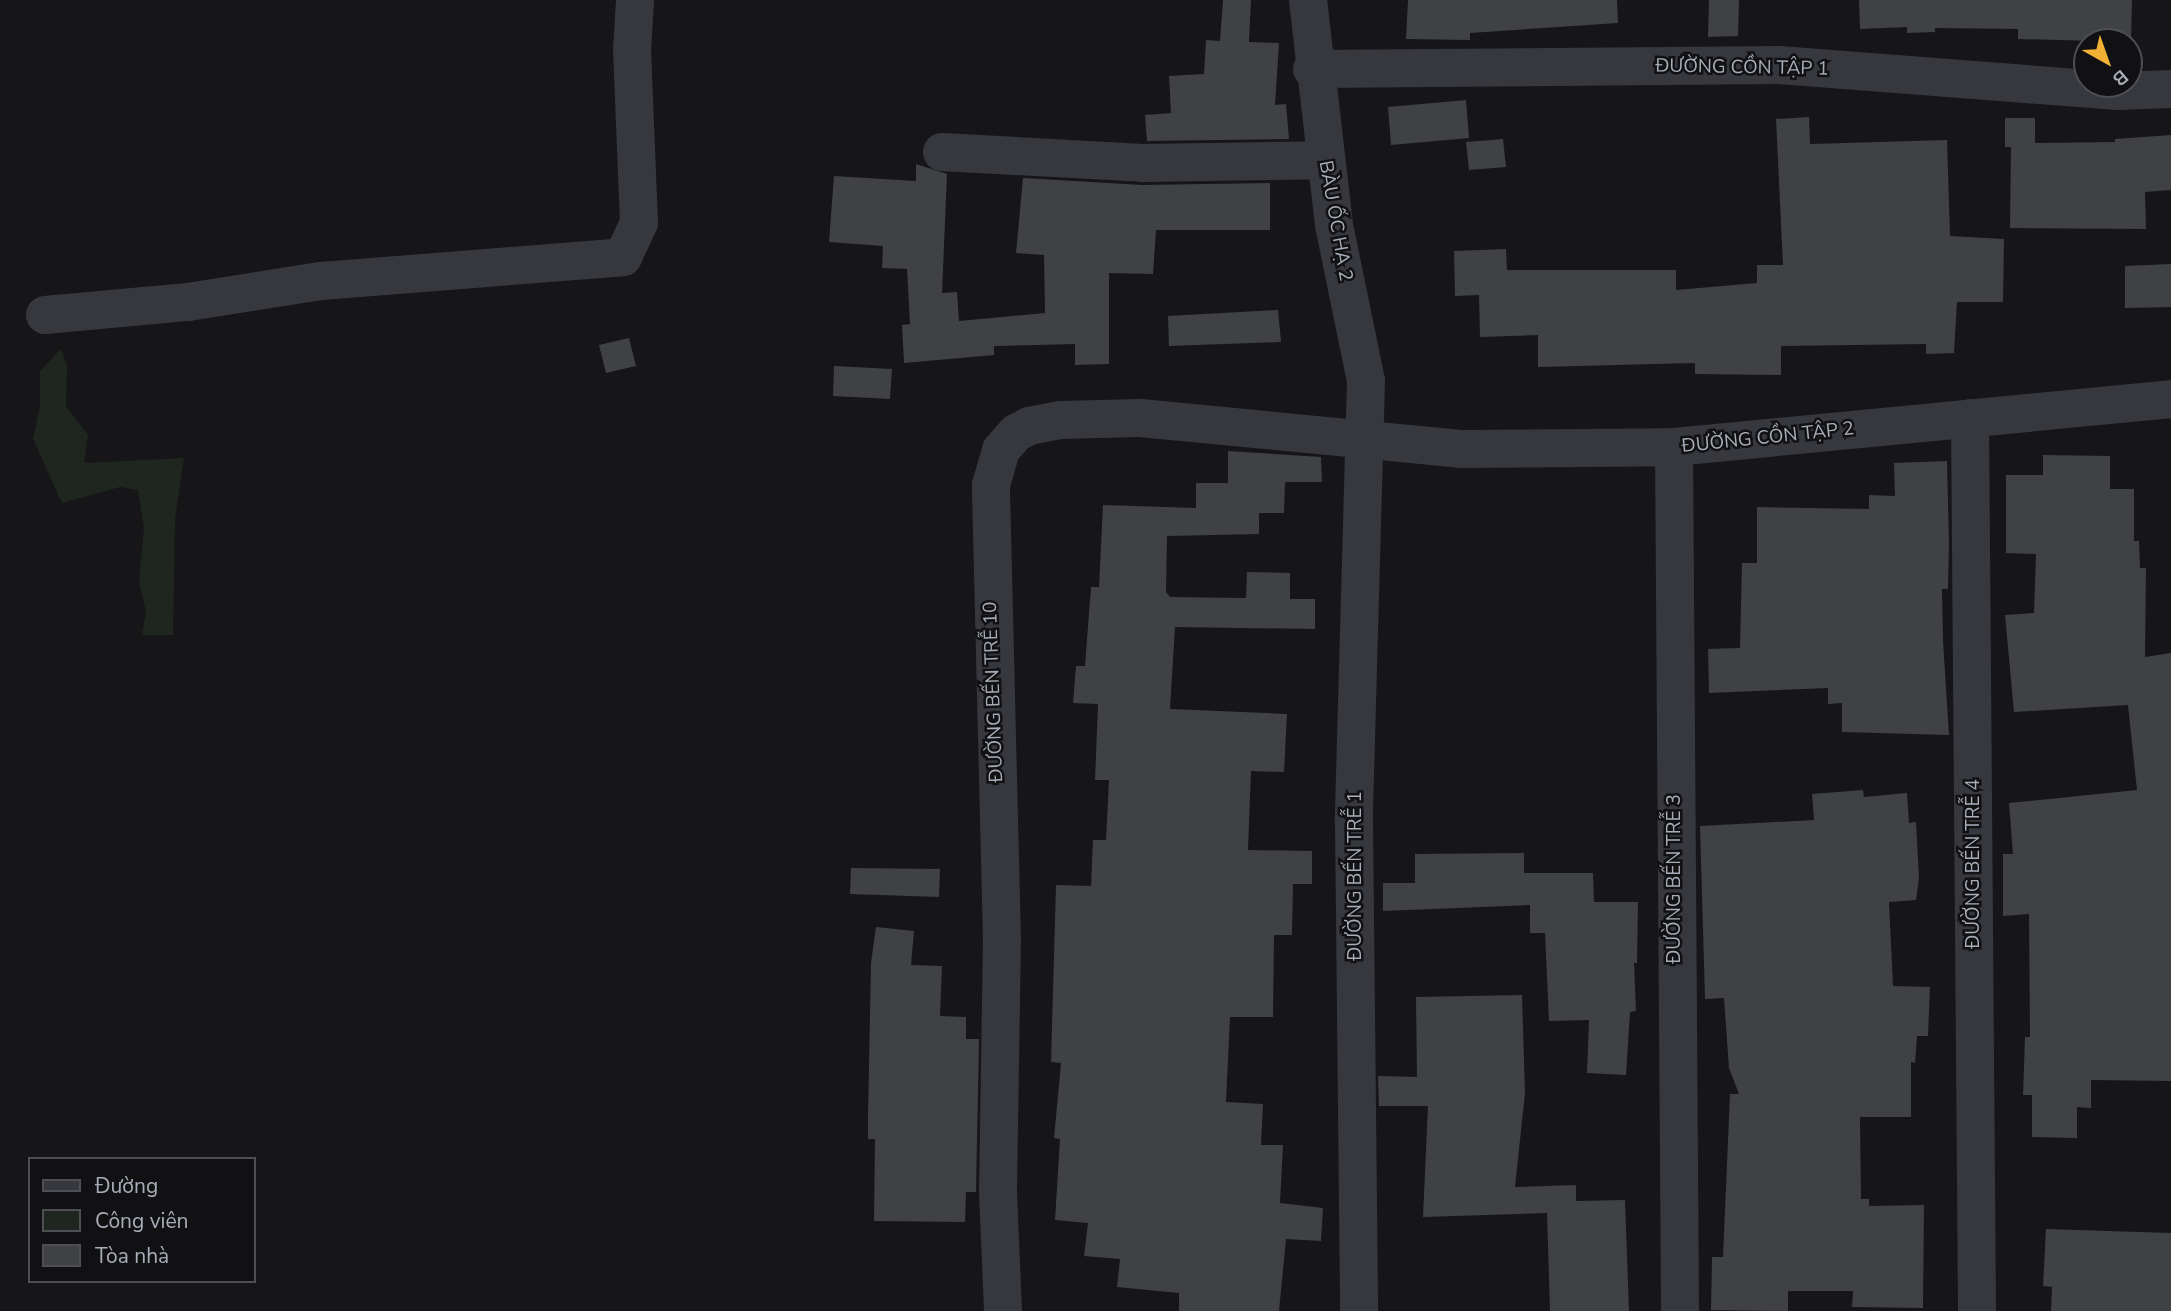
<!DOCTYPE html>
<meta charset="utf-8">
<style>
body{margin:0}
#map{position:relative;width:2171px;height:1311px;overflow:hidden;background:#161618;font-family:"Nunito Sans",sans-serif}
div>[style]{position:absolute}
.green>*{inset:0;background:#1e261f}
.building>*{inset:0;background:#404145}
.street>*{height:38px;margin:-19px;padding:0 19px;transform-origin:19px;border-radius:19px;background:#37383d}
span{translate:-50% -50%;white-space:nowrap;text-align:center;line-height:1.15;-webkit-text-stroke:5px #111113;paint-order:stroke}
.street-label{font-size:19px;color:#a8adb8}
.legend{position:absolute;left:28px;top:1157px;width:228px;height:126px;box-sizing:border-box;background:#111113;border:2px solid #4d4f55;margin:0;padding:9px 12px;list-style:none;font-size:21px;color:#a8adb8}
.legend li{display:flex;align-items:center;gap:14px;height:35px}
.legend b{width:35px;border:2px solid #4d4f55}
.north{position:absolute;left:2073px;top:28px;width:70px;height:70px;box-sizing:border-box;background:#111113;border:2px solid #4d4f55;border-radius:50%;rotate:140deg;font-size:19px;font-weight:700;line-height:28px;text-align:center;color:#a8adb8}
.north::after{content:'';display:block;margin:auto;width:24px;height:32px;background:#f2b134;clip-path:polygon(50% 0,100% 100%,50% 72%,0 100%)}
</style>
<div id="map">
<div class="green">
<i style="clip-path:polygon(61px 349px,67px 366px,66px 406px,88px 435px,84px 463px,184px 458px,175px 519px,173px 635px,142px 635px,146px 612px,139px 581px,144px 528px,138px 490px,120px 487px,62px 503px,33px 439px,40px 406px,40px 371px)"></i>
</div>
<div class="building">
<i style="clip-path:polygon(1223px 0,1251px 0,1249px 42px,1279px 43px,1275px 105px,1286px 104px,1289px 139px,1147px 141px,1145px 115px,1171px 113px,1169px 76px,1204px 74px,1206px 40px,1220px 41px)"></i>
<i style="clip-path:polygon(1408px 0,1617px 0,1618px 23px,1470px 33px,1470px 40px,1406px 39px)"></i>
<i style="clip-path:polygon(1709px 0,1739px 0,1738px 36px,1708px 37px)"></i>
<i style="clip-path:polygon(1859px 0,2132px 0,2131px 42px,2018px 39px,2018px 29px,1935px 28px,1935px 32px,1907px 33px,1907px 27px,1860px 29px)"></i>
<i style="clip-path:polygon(1466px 100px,1469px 138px,1391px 145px,1388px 107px)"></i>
<i style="clip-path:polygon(1809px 117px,1810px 144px,1947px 140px,1950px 236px,2004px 239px,2003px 302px,1957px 302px,1954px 353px,1926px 354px,1926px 344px,1781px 346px,1781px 375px,1695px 374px,1695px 363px,1538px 367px,1538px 335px,1480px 337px,1479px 295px,1455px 296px,1454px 251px,1506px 249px,1507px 270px,1676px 270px,1676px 290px,1757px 283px,1757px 265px,1783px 265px,1776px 119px)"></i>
<i style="clip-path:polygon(2005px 118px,2035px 118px,2035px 143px,2115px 142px,2115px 139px,2171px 135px,2171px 190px,2145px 192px,2146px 229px,2010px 228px,2011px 147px,2005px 147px)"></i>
<i style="clip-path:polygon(1503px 139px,1506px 167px,1469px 170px,1466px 142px)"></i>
<i style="clip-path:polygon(916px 164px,947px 174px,942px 293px,957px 292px,959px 321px,1045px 313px,1044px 255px,1016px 253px,1023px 178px,1142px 185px,1270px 183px,1270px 230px,1156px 230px,1153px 274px,1109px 273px,1109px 364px,1075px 365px,1075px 344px,994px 346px,994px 355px,904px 363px,902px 325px,910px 324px,907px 269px,882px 268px,883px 246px,829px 242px,834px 176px,916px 181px)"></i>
<i style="clip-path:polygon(2171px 264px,2171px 307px,2125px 308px,2125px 266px)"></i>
<i style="clip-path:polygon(1278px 310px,1281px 342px,1169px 346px,1168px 316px)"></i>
<i style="clip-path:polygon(629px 338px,636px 366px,606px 373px,599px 345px)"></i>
<i style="clip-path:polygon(834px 366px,892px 369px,890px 399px,833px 396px)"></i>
<i style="clip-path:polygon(1228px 451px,1321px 457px,1322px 482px,1285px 482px,1284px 513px,1259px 513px,1259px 534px,1167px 536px,1166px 592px,1170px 597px,1246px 598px,1247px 572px,1290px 573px,1290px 599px,1315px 599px,1315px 629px,1175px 627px,1170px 709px,1287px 714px,1284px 772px,1251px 771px,1248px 850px,1312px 851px,1312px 884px,1293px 884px,1292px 935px,1274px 935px,1273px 1017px,1230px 1017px,1226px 1102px,1263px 1104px,1261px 1145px,1283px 1145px,1280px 1203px,1323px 1208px,1321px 1241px,1286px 1239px,1279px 1311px,1179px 1311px,1179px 1293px,1117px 1287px,1120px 1259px,1084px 1256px,1088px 1223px,1055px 1220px,1060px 1139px,1054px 1138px,1061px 1063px,1051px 1062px,1056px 885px,1091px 886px,1093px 840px,1106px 840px,1109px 780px,1095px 780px,1098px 704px,1073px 703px,1076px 666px,1085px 666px,1091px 587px,1099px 587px,1103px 505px,1196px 508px,1196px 483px,1228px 483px)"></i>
<i style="clip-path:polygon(2043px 455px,2110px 456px,2110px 489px,2134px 489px,2134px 541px,2139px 541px,2140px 568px,2146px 568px,2145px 657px,2171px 653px,2171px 1081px,2091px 1080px,2091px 1108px,2077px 1107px,2077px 1138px,2032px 1137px,2032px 1095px,2023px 1095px,2025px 1037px,2030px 1037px,2029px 914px,2003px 916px,2003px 854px,2013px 854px,2009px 803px,2137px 790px,2128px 705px,2014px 712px,2005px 615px,2034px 613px,2036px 554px,2006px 553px,2006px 475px,2043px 475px)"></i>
<i style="clip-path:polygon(1947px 461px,1949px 543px,1948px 589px,1942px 589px,1943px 641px,1949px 735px,1842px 732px,1842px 703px,1828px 704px,1828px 688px,1709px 693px,1708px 649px,1740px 648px,1742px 563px,1757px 563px,1757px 507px,1869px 509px,1869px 495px,1895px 496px,1894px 463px)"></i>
<i style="clip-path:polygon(1863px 790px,1864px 797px,1907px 793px,1909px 823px,1916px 822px,1919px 878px,1916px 900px,1889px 902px,1893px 986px,1930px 987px,1928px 1036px,1917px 1036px,1915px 1063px,1911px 1062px,1911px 1117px,1860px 1117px,1861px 1199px,1869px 1199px,1869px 1206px,1924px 1205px,1923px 1308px,1852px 1307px,1853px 1291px,1788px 1291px,1788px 1311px,1711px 1310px,1712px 1257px,1723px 1257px,1730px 1094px,1739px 1094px,1729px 1068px,1724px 998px,1705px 999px,1700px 826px,1814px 820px,1812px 794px)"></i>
<i style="clip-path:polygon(1524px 853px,1524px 873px,1593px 873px,1594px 902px,1638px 902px,1637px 963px,1634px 963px,1636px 1011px,1630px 1012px,1626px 1075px,1587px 1073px,1589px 1020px,1549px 1021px,1545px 933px,1530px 933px,1530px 905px,1383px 911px,1383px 883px,1415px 883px,1415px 854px)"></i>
<i style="clip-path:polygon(851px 868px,940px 869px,939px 897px,850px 894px)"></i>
<i style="clip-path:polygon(876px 927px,914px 931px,911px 965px,942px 966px,940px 1016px,966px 1017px,966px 1039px,979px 1039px,976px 1192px,966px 1192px,965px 1222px,874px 1221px,875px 1139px,868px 1139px,868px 1117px,871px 963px)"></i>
<i style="clip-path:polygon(1522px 995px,1525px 1093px,1515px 1187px,1576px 1185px,1576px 1201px,1625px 1200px,1629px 1311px,1550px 1311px,1547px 1213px,1423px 1217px,1428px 1106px,1379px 1106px,1378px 1076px,1417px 1077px,1416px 997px)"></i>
<i style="clip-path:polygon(2046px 1229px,2171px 1233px,2171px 1311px,2051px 1311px,2052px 1287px,2043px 1286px)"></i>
</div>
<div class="street">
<i style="left:1308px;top:0;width:226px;rotate:83.4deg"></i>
<i style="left:1334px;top:225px;width:159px;rotate:78.4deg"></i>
<i style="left:1366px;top:381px;width:441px;rotate:91.6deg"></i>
<i style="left:1354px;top:822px;width:489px;rotate:89.4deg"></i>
<i style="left:1312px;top:69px;width:467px;rotate:-0.5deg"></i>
<i style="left:1779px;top:65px;width:340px;rotate:4.4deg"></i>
<i style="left:2118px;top:91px;width:53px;rotate:-2.2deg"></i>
<i style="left:942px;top:152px;width:201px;rotate:3.1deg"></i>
<i style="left:1143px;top:163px;width:181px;rotate:-0.9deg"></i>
<i style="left:45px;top:315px;width:144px;rotate:-5.2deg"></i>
<i style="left:188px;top:302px;width:135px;rotate:-9deg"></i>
<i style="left:321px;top:281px;width:303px;rotate:-4.5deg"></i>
<i style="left:623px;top:257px;width:38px;rotate:-65deg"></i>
<i style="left:639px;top:223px;width:172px;rotate:-92.3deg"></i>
<i style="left:632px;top:51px;width:51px;rotate:-86.6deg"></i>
<i style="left:1970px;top:418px;width:893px;rotate:89.55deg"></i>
<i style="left:1674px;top:447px;width:864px;rotate:89.6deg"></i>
<i style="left:1003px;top:1311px;width:120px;rotate:-92.4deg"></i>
<i style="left:998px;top:1191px;width:250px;rotate:-89.1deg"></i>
<i style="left:1002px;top:941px;width:456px;rotate:-91.4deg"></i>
<i style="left:991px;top:485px;width:36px;rotate:-74deg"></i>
<i style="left:1001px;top:450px;width:23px;rotate:-49deg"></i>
<i style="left:1016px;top:433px;width:15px;rotate:-28deg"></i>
<i style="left:1029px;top:426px;width:32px;rotate:-11deg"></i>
<i style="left:1060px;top:420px;width:80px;rotate:-1.4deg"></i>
<i style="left:1140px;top:418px;width:322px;rotate:5.5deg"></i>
<i style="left:1461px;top:449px;width:213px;rotate:-0.5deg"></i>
<i style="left:1674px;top:447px;width:499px;rotate:-5.5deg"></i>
</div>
<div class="street-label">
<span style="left:1742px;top:68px;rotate:1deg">ĐƯỜNG CỒN TẬP 1</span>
<span style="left:1335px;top:221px;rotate:80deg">BÀU ỐC HẠ 2</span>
<span style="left:1768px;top:438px;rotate:-6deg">ĐƯỜNG CỒN TẬP 2</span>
<span style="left:994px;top:692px;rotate:-92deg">ĐƯỜNG BẾN TRỄ 10</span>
<span style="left:1974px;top:864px;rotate:-90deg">ĐƯỜNG BẾN TRỄ 4</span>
<span style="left:1356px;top:876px;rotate:-90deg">ĐƯỜNG BẾN TRỄ 1</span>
<span style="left:1675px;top:879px;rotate:-90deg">ĐƯỜNG BẾN TRỄ 3</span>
</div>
<ul class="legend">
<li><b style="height:9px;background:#37383d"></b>Đường</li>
<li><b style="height:19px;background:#1e261f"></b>Công viên</li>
<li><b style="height:19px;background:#404145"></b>Tòa nhà</li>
</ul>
<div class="north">B</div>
</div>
